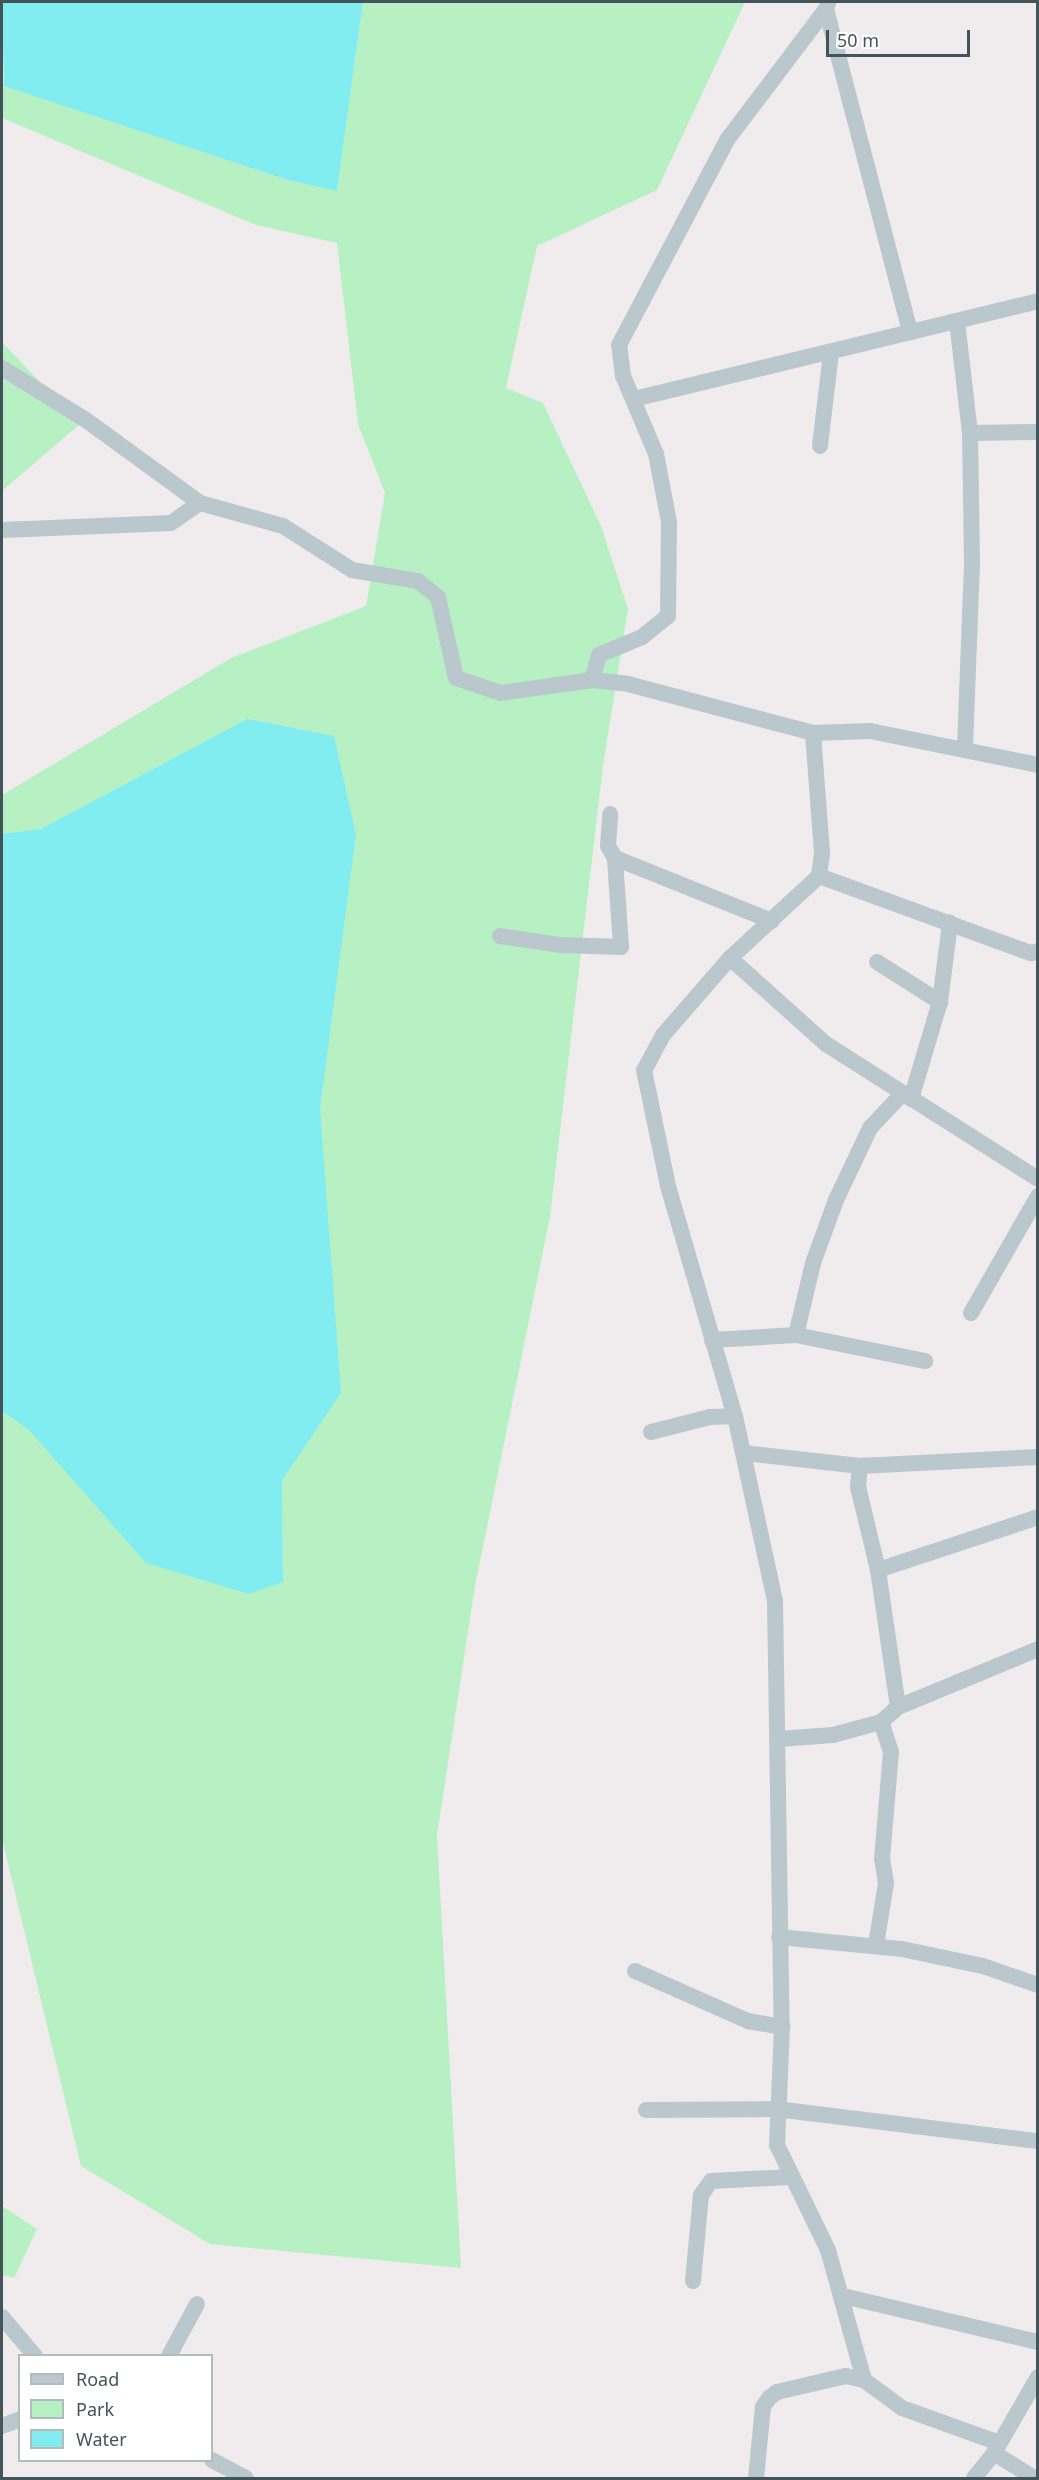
<!DOCTYPE html>
<style>
body{margin:0}
#map{position:relative;width:1039px;height:2480px;overflow:hidden;background:#f0eced;font-family:"Noto Sans",sans-serif}
div>[style]{position:absolute}
.green>*{inset:0;background:#b7f1c3}
.water>*{inset:0;background:#81edf1}
.street>*{height:16px;margin:-8px;padding:0 8px;transform-origin:8px;border-radius:8px;background:#bac8cd}
span{translate:-50% -50%;white-space:nowrap;text-align:center;line-height:1.15;-webkit-text-stroke:6px #fff;paint-order:stroke}
.frame{position:absolute;inset:0;border:3px solid #44545b;pointer-events:none}
.legend{position:absolute;left:18px;top:2354px;width:195px;height:108px;box-sizing:border-box;background:#fff;border:2px solid #b4bbbd;margin:0;padding:8px 10px;list-style:none;font-size:18px;color:#44545b}
.legend li{display:flex;align-items:center;gap:12px;height:30px}
.legend b{width:30px;border:2px solid #b4bbbd}
.scale{position:absolute;left:826px;top:30px;width:144px;height:27px;box-sizing:border-box;border:3px solid #44545b;border-top:0;padding-left:8px;font-size:18px;line-height:21px;white-space:nowrap;color:#44545b;-webkit-text-stroke:4px #fff;paint-order:stroke}
</style>
<div id="map">
<div class="green">
<i style="clip-path:polygon(363px 2px,745px 2px,657px 190px,537px 246px,506px 388px,543px 403px,601px 526px,628px 609px,603px 766px,550px 1217px,475px 1586px,437px 1835px,461px 2268px,210px 2244px,81px 2166px,2px 1839px,2px 795px,231px 658px,366px 606px,385px 493px,358px 424px,337px 243px,256px 225px,2px 118px,2px 84px,337px 190px)"></i>
<i style="clip-path:polygon(2px 342px,80px 424px,2px 491px)"></i>
<i style="clip-path:polygon(2px 2206px,37px 2229px,14px 2278px,2px 2275px)"></i>
</div>
<div class="water">
<i style="clip-path:polygon(2px 2px,363px 2px,337px 191px,288px 180px,4px 86px)"></i>
<i style="clip-path:polygon(247px 719px,334px 736px,356px 835px,320px 1108px,341px 1393px,282px 1480px,283px 1582px,249px 1594px,146px 1563px,29px 1430px,2px 1411px,2px 834px,41px 829px)"></i>
</div>
<div class="street">
<i style="left:828px;top:3px;width:6px;rotate:108deg"></i>
<i style="left:826px;top:9px;width:334px;rotate:75.4deg"></i>
<i style="left:957px;top:321px;width:113px;rotate:83.4deg"></i>
<i style="left:970px;top:433px;width:131px;rotate:89.1deg"></i>
<i style="left:972px;top:564px;width:184px;rotate:92.2deg"></i>
<i style="left:2px;top:368px;width:99px;rotate:31.8deg"></i>
<i style="left:86px;top:420px;width:141px;rotate:36.1deg"></i>
<i style="left:634px;top:399px;width:416px;rotate:-13.6deg"></i>
<i style="left:970px;top:433px;width:68px;rotate:-0.8deg"></i>
<i style="left:820px;top:446px;width:95px;rotate:-83.3deg"></i>
<i style="left:2px;top:530px;width:169px;rotate:-2.4deg"></i>
<i style="left:171px;top:523px;width:35px;rotate:-35deg"></i>
<i style="left:200px;top:503px;width:86px;rotate:15.5deg"></i>
<i style="left:283px;top:526px;width:82px;rotate:32.5deg"></i>
<i style="left:352px;top:570px;width:67px;rotate:9.5deg"></i>
<i style="left:418px;top:581px;width:26px;rotate:39deg"></i>
<i style="left:438px;top:597px;width:83px;rotate:77.5deg"></i>
<i style="left:456px;top:678px;width:47px;rotate:18.4deg"></i>
<i style="left:501px;top:693px;width:92px;rotate:-8.1deg"></i>
<i style="left:592px;top:680px;width:36px;rotate:6deg"></i>
<i style="left:628px;top:684px;width:191px;rotate:14.8deg"></i>
<i style="left:813px;top:733px;width:57px;rotate:-2deg"></i>
<i style="left:870px;top:731px;width:171px;rotate:11.4deg"></i>
<i style="left:592px;top:680px;width:26px;rotate:-74deg"></i>
<i style="left:599px;top:655px;width:47px;rotate:-22.7deg"></i>
<i style="left:642px;top:637px;width:33px;rotate:-39deg"></i>
<i style="left:668px;top:616px;width:94px;rotate:-89.4deg"></i>
<i style="left:669px;top:522px;width:69px;rotate:-100.8deg"></i>
<i style="left:656px;top:454px;width:85px;rotate:-112.9deg"></i>
<i style="left:623px;top:376px;width:31px;rotate:-97deg"></i>
<i style="left:619px;top:345px;width:232px;rotate:-62.2deg"></i>
<i style="left:727px;top:140px;width:164px;rotate:-52.9deg"></i>
<i style="left:813px;top:733px;width:121px;rotate:85.7deg"></i>
<i style="left:822px;top:854px;width:22px;rotate:98deg"></i>
<i style="left:819px;top:876px;width:121px;rotate:137.3deg"></i>
<i style="left:730px;top:958px;width:102px;rotate:131deg"></i>
<i style="left:663px;top:1035px;width:40px;rotate:118deg"></i>
<i style="left:644px;top:1070px;width:118px;rotate:78.3deg"></i>
<i style="left:668px;top:1186px;width:240px;rotate:73.8deg"></i>
<i style="left:735px;top:1416px;width:189px;rotate:77.8deg"></i>
<i style="left:775px;top:1601px;width:426px;rotate:89.1deg"></i>
<i style="left:782px;top:2027px;width:118px;rotate:92.4deg"></i>
<i style="left:777px;top:2145px;width:117px;rotate:64.1deg"></i>
<i style="left:828px;top:2250px;width:135px;rotate:74.5deg"></i>
<i style="left:864px;top:2380px;width:47px;rotate:36.4deg"></i>
<i style="left:902px;top:2408px;width:103px;rotate:19.8deg"></i>
<i style="left:615px;top:858px;width:169px;rotate:21.9deg"></i>
<i style="left:819px;top:876px;width:226px;rotate:20deg"></i>
<i style="left:1031px;top:953px;width:7px;rotate:-16deg"></i>
<i style="left:500px;top:936px;width:62px;rotate:8.4deg"></i>
<i style="left:561px;top:945px;width:60px;rotate:1.9deg"></i>
<i style="left:621px;top:947px;width:89px;rotate:-93.9deg"></i>
<i style="left:615px;top:858px;width:14px;rotate:-120deg"></i>
<i style="left:608px;top:846px;width:32px;rotate:-86deg"></i>
<i style="left:730px;top:958px;width:129px;rotate:41.9deg"></i>
<i style="left:826px;top:1044px;width:251px;rotate:32.5deg"></i>
<i style="left:877px;top:962px;width:75px;rotate:32.4deg"></i>
<i style="left:911px;top:1099px;width:101px;rotate:-73.4deg"></i>
<i style="left:940px;top:1002px;width:80px;rotate:-82.8deg"></i>
<i style="left:971px;top:1313px;width:135px;rotate:-60.2deg"></i>
<i style="left:796px;top:1335px;width:74px;rotate:-76.7deg"></i>
<i style="left:813px;top:1263px;width:67px;rotate:-69.9deg"></i>
<i style="left:836px;top:1200px;width:80px;rotate:-64.7deg"></i>
<i style="left:870px;top:1128px;width:48px;rotate:-46.7deg"></i>
<i style="left:712px;top:1340px;width:84px;rotate:-3.4deg"></i>
<i style="left:796px;top:1335px;width:132px;rotate:11.4deg"></i>
<i style="left:651px;top:1432px;width:61px;rotate:-14.3deg"></i>
<i style="left:710px;top:1417px;width:25px;rotate:-2deg"></i>
<i style="left:744px;top:1453px;width:117px;rotate:6.4deg"></i>
<i style="left:878px;top:1570px;width:169px;rotate:-18.3deg"></i>
<i style="left:898px;top:1707px;width:138px;rotate:-98.3deg"></i>
<i style="left:878px;top:1570px;width:85px;rotate:-103.5deg"></i>
<i style="left:858px;top:1487px;width:21px;rotate:-85deg"></i>
<i style="left:860px;top:1466px;width:178px;rotate:-2.9deg"></i>
<i style="left:779px;top:1739px;width:54px;rotate:-4.2deg"></i>
<i style="left:833px;top:1735px;width:50px;rotate:-15.2deg"></i>
<i style="left:881px;top:1722px;width:23px;rotate:-41deg"></i>
<i style="left:898px;top:1707px;width:152px;rotate:-22.5deg"></i>
<i style="left:779px;top:1937px;width:124px;rotate:5.6deg"></i>
<i style="left:902px;top:1949px;width:83px;rotate:11.9deg"></i>
<i style="left:983px;top:1966px;width:58px;rotate:19.1deg"></i>
<i style="left:876px;top:1945px;width:63px;rotate:-80.8deg"></i>
<i style="left:886px;top:1883px;width:24px;rotate:-99deg"></i>
<i style="left:882px;top:1859px;width:107px;rotate:-85.2deg"></i>
<i style="left:891px;top:1752px;width:32px;rotate:-108deg"></i>
<i style="left:635px;top:1971px;width:124px;rotate:23.9deg"></i>
<i style="left:748px;top:2021px;width:35px;rotate:10deg"></i>
<i style="left:646px;top:2110px;width:130px;rotate:-0.4deg"></i>
<i style="left:776px;top:2109px;width:264px;rotate:7deg"></i>
<i style="left:693px;top:2281px;width:86px;rotate:-84.7deg"></i>
<i style="left:701px;top:2195px;width:17px;rotate:-54deg"></i>
<i style="left:711px;top:2181px;width:79px;rotate:-2.9deg"></i>
<i style="left:843px;top:2296px;width:200px;rotate:13.3deg"></i>
<i style="left:2px;top:2317px;width:51px;rotate:49.8deg"></i>
<i style="left:169px;top:2356px;width:59px;rotate:-61.7deg"></i>
<i style="left:2px;top:2426px;width:19px;rotate:-21deg"></i>
<i style="left:994px;top:2453px;width:47px;rotate:32deg"></i>
<i style="left:212px;top:2460px;width:38px;rotate:28deg"></i>
<i style="left:756px;top:2478px;width:71px;rotate:-84.4deg"></i>
<i style="left:763px;top:2407px;width:11px;rotate:-56deg"></i>
<i style="left:769px;top:2398px;width:10px;rotate:-37deg"></i>
<i style="left:777px;top:2392px;width:71px;rotate:-13.1deg"></i>
<i style="left:846px;top:2376px;width:18px;rotate:13deg"></i>
<i style="left:974px;top:2478px;width:32px;rotate:-51deg"></i>
<i style="left:994px;top:2453px;width:88px;rotate:-59.9deg"></i>
</div>
<div class="frame"></div>
<ul class="legend">
<li><b style="height:8px;background:#bac8cd"></b>Road</li>
<li><b style="height:16px;background:#b7f1c3"></b>Park</li>
<li><b style="height:16px;background:#81edf1"></b>Water</li>
</ul>
<div class="scale">50 m</div>
</div>
